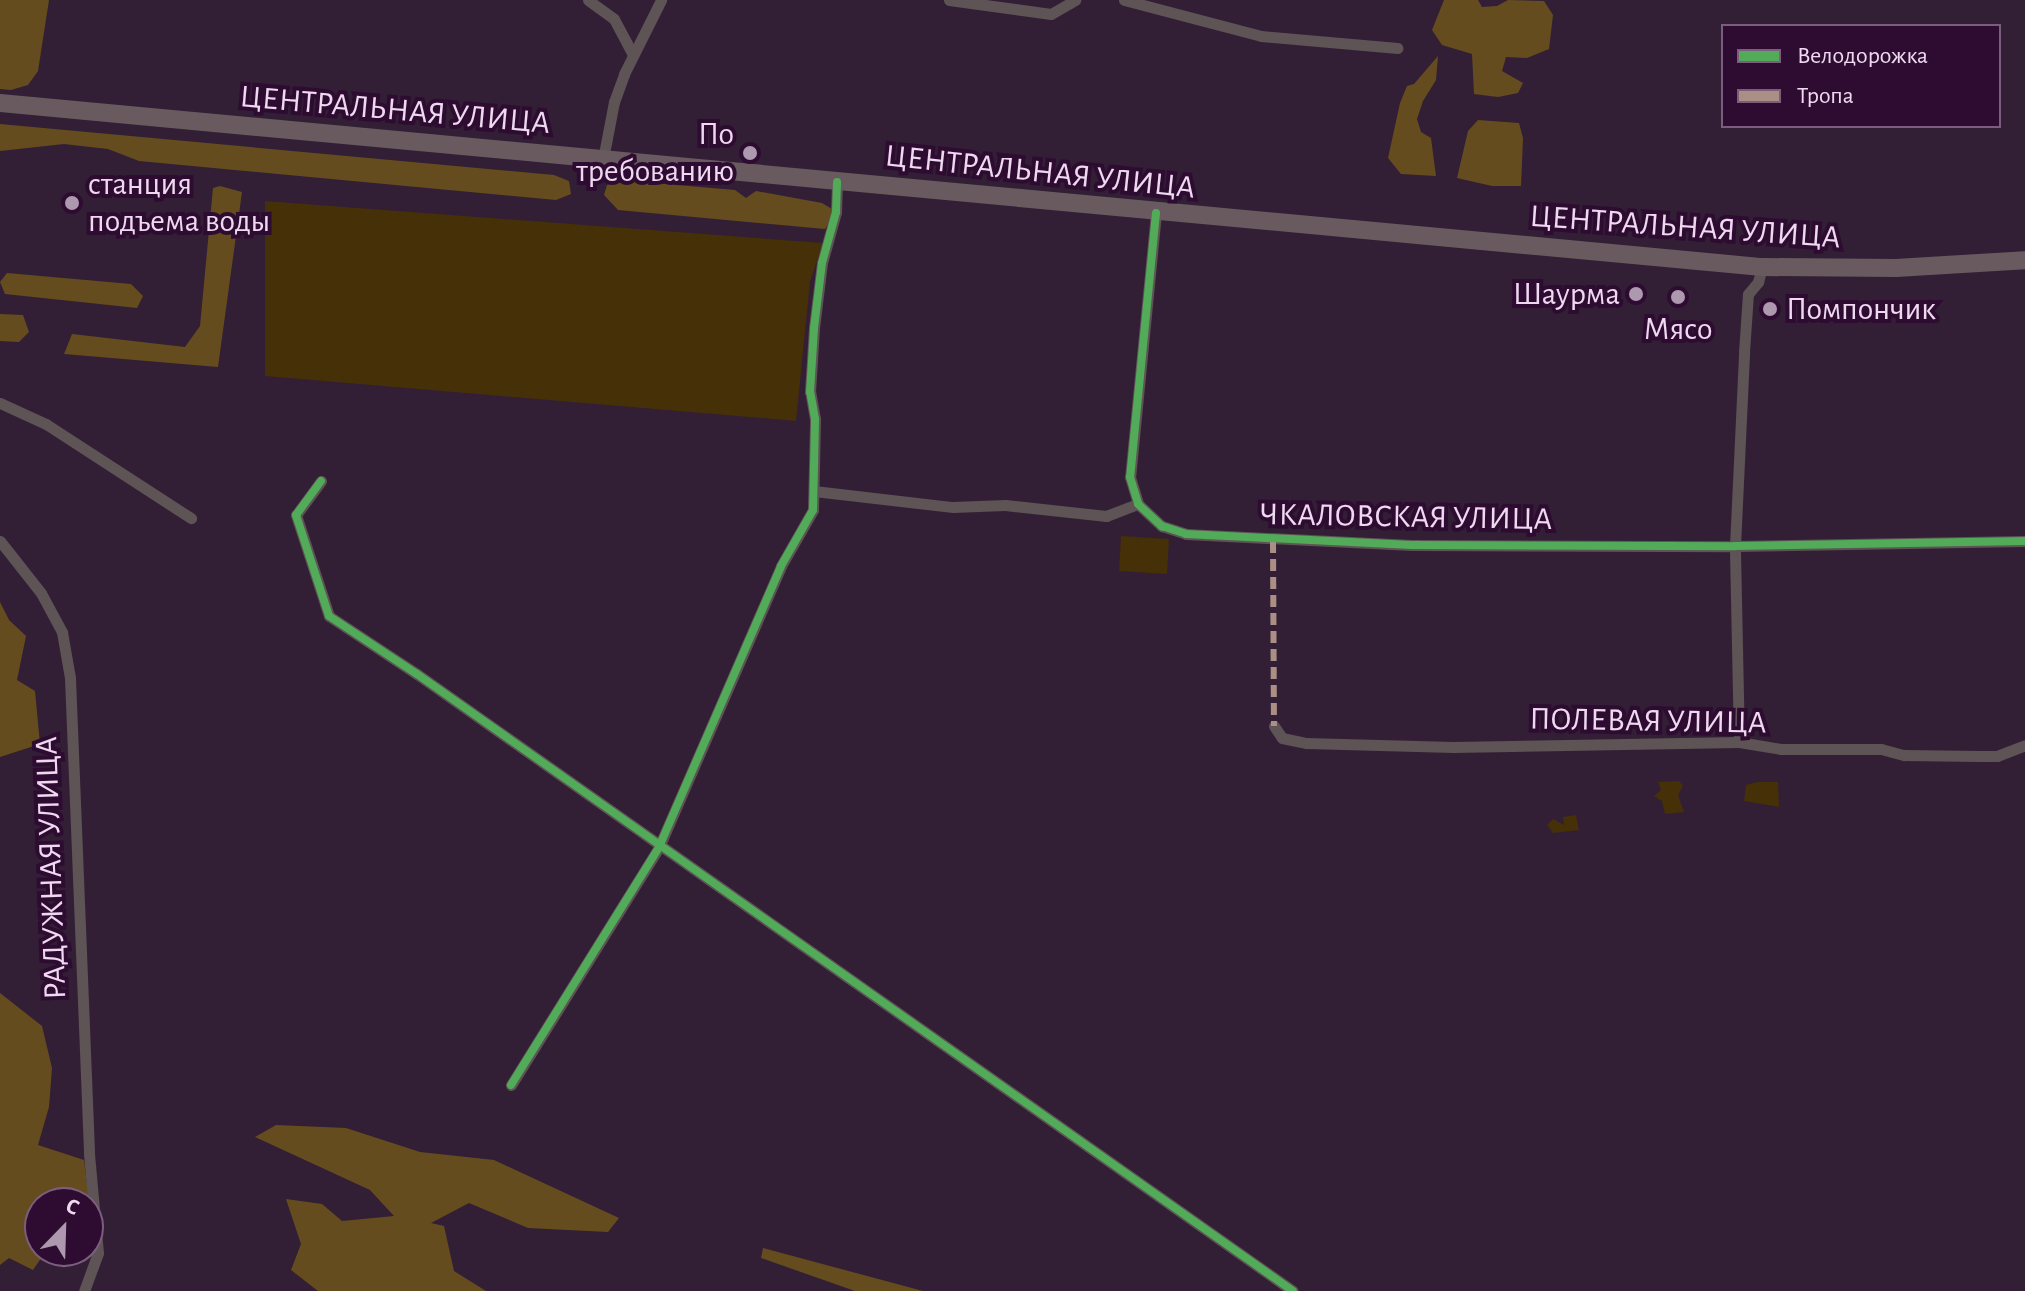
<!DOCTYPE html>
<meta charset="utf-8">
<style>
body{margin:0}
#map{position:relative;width:2025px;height:1291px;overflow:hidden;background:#321f35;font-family:"Alegreya Sans",sans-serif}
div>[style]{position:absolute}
.green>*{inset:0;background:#453008}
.forest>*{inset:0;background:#654c1e}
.street>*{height:11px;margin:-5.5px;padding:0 5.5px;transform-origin:5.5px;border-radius:5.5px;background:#5e5355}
.primary>*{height:18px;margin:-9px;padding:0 9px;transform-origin:9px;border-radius:9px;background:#695a60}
.quiet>*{height:6px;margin-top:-3px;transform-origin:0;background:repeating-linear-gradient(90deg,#ac8f84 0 12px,transparent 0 18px)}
.cycleway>*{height:8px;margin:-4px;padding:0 4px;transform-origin:4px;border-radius:4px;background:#51ab58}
.dots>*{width:22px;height:22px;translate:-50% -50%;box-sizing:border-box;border:4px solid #2e0c32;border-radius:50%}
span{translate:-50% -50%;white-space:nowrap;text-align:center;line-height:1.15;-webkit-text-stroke:8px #2e0c32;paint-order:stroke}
.street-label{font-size:32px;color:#efd9f1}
.poi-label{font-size:32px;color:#efd9f1}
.right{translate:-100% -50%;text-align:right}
.left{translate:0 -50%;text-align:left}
.legend{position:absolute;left:1721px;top:24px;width:280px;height:104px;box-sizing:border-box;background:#2e0c32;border:2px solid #7b5e7e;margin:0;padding:10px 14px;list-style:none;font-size:24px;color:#efd9f1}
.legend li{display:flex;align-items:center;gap:16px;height:40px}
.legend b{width:40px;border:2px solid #7b5e7e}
.north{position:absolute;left:24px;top:1187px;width:80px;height:80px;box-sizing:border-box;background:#2e0c32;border:2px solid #7b5e7e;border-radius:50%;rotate:23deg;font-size:22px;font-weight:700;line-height:32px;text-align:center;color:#efd9f1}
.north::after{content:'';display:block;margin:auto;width:28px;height:36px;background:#ad98af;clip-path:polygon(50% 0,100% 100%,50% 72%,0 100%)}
</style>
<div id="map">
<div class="green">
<i style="clip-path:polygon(265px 201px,823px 243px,810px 282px,796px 421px,265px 376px)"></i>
<i style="clip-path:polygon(1121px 536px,1169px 539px,1167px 574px,1119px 571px)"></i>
<i style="clip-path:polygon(1679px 781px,1683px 786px,1678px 795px,1684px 812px,1665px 814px,1662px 801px,1654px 796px,1661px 790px,1658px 782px)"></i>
<i style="clip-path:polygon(1757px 782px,1778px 782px,1779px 807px,1744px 801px,1746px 785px)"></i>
<i style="clip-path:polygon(1576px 815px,1579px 830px,1553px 833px,1547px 825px,1553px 819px,1564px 825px,1563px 817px)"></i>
</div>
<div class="forest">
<i style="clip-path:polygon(0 0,49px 0,38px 71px,28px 85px,11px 90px,0 89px)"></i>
<i style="clip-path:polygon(1444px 0,1478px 0,1482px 7px,1497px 6px,1508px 0,1544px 1px,1553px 15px,1549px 49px,1527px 58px,1506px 57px,1502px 71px,1523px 83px,1518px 93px,1498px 97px,1474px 94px,1472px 54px,1442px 45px,1432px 30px)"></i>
<i style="clip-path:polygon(1438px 56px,1436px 80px,1423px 101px,1417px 119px,1421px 132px,1431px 138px,1436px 176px,1401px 174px,1388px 158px,1400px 103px,1407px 86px,1414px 84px)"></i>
<i style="clip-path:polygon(1478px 120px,1519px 123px,1523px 138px,1521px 186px,1492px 186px,1457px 178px,1468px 131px)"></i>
<i style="clip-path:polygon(0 124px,554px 175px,569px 181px,571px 194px,556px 200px,139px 161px,108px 149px,64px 144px,0 151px)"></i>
<i style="clip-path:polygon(619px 180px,735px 190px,746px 198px,756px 191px,822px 203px,832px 209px,831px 220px,825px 229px,618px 210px,604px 195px,607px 185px)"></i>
<i style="clip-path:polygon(220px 186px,242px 192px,218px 367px,64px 354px,72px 334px,185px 347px,200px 326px,213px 188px)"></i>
<i style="clip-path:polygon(7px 273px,131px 284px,143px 296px,137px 308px,5px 294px,0 282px)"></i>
<i style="clip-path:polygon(0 314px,23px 315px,29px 332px,19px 342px,0 341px)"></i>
<i style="clip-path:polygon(0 602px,9px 620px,26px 636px,17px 680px,35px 691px,40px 744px,0 757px)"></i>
<i style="clip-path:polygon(0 993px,42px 1026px,52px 1068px,49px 1107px,38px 1145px,84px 1160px,94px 1239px,89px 1257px,80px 1251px,88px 1251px,88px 1203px,40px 1203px,40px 1251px,46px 1251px,33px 1270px,9px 1258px,0 1265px)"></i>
<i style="clip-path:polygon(276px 1125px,346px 1128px,420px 1152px,494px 1160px,619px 1218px,608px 1232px,528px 1228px,469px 1203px,431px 1223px,444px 1226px,454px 1271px,486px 1291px,318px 1291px,291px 1270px,301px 1244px,286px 1199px,322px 1204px,342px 1221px,394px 1216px,370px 1190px,255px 1137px)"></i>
<i style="clip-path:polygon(763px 1248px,923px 1291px,855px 1291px,761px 1258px)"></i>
</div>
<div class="street">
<i style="left:588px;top:0;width:32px;rotate:36deg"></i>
<i style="left:614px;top:19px;width:40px;rotate:62deg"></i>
<i style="left:949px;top:0;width:103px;rotate:7.8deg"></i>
<i style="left:1051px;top:14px;width:28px;rotate:-30deg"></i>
<i style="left:1124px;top:0;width:142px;rotate:14.7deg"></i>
<i style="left:1261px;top:36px;width:137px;rotate:5deg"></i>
<i style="left:603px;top:159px;width:58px;rotate:-79.1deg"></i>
<i style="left:614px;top:102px;width:30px;rotate:-70deg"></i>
<i style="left:624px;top:74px;width:83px;rotate:-63.4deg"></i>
<i style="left:1156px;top:213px;width:265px;rotate:95.6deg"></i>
<i style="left:1130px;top:477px;width:28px;rotate:73deg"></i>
<i style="left:1138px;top:504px;width:33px;rotate:43deg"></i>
<i style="left:1162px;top:526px;width:25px;rotate:18deg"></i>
<i style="left:1186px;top:534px;width:226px;rotate:2.8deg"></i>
<i style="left:1412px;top:545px;width:323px;rotate:0.2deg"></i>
<i style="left:1735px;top:546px;width:290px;rotate:-1deg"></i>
<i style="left:0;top:403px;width:51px;rotate:24.5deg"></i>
<i style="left:46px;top:424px;width:173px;rotate:33deg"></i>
<i style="left:321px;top:481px;width:42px;rotate:126.3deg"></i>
<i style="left:296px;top:515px;width:106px;rotate:71.9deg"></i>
<i style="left:329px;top:616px;width:105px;rotate:33.4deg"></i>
<i style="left:417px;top:674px;width:1071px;rotate:35.16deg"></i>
<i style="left:814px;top:491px;width:140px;rotate:6.6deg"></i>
<i style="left:953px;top:507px;width:52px;rotate:-2.2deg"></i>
<i style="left:1005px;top:505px;width:102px;rotate:6.2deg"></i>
<i style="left:1106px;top:516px;width:34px;rotate:-21deg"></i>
<i style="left:0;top:541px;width:66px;rotate:51.7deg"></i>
<i style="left:41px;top:593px;width:44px;rotate:61.7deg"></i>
<i style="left:62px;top:632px;width:47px;rotate:80.1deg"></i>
<i style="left:70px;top:678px;width:476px;rotate:87.7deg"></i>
<i style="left:89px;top:1154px;width:99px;rotate:84.8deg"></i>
<i style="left:98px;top:1253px;width:40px;rotate:110.2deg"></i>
<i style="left:1274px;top:726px;width:14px;rotate:56deg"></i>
<i style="left:1282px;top:738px;width:25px;rotate:12deg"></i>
<i style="left:1306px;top:743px;width:147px;rotate:1.6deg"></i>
<i style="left:1453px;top:747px;width:286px;rotate:-1deg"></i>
<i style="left:1739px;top:742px;width:43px;rotate:9.5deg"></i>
<i style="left:1781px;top:749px;width:100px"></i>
<i style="left:1881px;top:749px;width:24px;rotate:15deg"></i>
<i style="left:1904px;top:755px;width:75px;rotate:0.8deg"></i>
<i style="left:1979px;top:756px;width:18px"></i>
<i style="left:1997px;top:756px;width:30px;rotate:-21deg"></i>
<i style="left:1739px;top:742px;width:196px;rotate:-91.2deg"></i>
<i style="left:1735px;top:546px;width:194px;rotate:-87.3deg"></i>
<i style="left:1744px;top:352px;width:58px;rotate:-86.1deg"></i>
<i style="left:1748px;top:294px;width:16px;rotate:-50deg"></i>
<i style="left:1758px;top:282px;width:16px;rotate:-75deg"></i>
<i style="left:511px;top:1085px;width:280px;rotate:-58.1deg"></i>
<i style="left:659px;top:847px;width:306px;rotate:-66.5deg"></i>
<i style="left:781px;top:566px;width:64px;rotate:-60.3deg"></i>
<i style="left:813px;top:510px;width:91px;rotate:-88.7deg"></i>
<i style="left:815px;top:419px;width:27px;rotate:-100deg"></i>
<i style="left:810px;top:392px;width:64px;rotate:-86.4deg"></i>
<i style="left:814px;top:328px;width:65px;rotate:-83deg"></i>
<i style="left:822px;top:263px;width:53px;rotate:-74.6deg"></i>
<i style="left:836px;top:212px;width:30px;rotate:-88deg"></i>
</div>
<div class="primary">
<i style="left:0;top:103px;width:1770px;rotate:5.32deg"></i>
<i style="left:1762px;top:267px;width:134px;rotate:0.4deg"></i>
<i style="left:1896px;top:268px;width:129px;rotate:-3.5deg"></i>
</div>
<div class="quiet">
<i style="left:1273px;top:541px;width:185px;rotate:89.7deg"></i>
</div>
<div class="cycleway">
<i style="left:1156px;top:213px;width:265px;rotate:95.6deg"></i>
<i style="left:1130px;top:477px;width:28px;rotate:73deg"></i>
<i style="left:1138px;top:504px;width:33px;rotate:43deg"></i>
<i style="left:1162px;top:526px;width:25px;rotate:18deg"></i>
<i style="left:1186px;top:534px;width:226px;rotate:2.8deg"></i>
<i style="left:1412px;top:545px;width:323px;rotate:0.2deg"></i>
<i style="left:1735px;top:546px;width:290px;rotate:-1deg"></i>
<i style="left:321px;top:481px;width:42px;rotate:126.3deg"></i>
<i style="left:296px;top:515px;width:106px;rotate:71.9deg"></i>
<i style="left:329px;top:616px;width:105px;rotate:33.4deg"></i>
<i style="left:417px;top:674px;width:1071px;rotate:35.16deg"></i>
<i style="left:511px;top:1085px;width:280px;rotate:-58.1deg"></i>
<i style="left:659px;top:847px;width:306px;rotate:-66.5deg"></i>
<i style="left:781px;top:566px;width:64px;rotate:-60.3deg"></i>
<i style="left:813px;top:510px;width:91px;rotate:-88.7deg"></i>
<i style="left:815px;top:419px;width:27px;rotate:-100deg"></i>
<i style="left:810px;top:392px;width:64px;rotate:-86.4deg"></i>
<i style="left:814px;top:328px;width:65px;rotate:-83deg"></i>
<i style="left:822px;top:263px;width:53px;rotate:-74.6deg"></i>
<i style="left:836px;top:212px;width:30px;rotate:-88deg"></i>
</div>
<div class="dots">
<i style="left:750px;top:153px;background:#ad98af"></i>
<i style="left:72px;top:203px;background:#ad98af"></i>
<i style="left:1636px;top:294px;background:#ad98af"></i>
<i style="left:1678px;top:297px;background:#ad98af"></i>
<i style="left:1770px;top:309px;background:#ad98af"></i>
</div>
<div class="street-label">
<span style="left:395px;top:110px;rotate:5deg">ЦЕНТРАЛЬНАЯ УЛИЦА</span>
<span style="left:1040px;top:172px;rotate:6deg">ЦЕНТРАЛЬНАЯ УЛИЦА</span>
<span style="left:1685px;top:227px;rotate:4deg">ЦЕНТРАЛЬНАЯ УЛИЦА</span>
<span style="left:1406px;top:517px;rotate:1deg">ЧКАЛОВСКАЯ УЛИЦА</span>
<span style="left:1648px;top:721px;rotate:1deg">ПОЛЕВАЯ УЛИЦА</span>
<span style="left:51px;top:868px;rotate:-92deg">РАДУЖНАЯ УЛИЦА</span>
</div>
<div class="poi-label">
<span class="right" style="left:734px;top:153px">По<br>требованию</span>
<span class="left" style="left:88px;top:203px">станция<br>подъема воды</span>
<span class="right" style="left:1620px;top:294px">Шаурма</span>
<span class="left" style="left:1786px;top:309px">Помпончик</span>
<span style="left:1678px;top:329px">Мясо</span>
</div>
<ul class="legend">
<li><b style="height:10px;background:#51ab58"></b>Велодорожка</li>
<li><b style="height:10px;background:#ac8f84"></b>Тропа</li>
</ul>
<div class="north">С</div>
</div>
